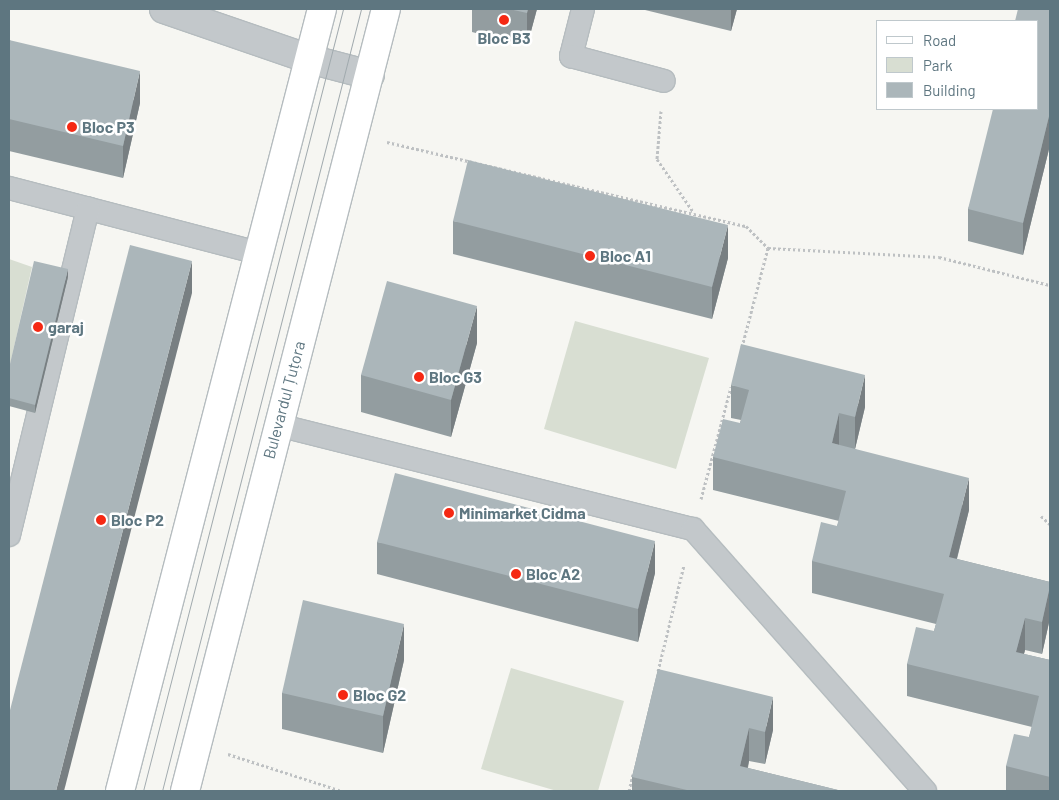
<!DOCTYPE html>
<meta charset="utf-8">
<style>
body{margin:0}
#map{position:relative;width:1059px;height:800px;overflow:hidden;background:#f6f6f2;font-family:Barlow,sans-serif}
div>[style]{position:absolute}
.green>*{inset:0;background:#d8ded2}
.path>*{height:3px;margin-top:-1.5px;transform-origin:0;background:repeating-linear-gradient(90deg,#bec1c3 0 2.5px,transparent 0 5px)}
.roads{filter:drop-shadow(1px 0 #b5bcbf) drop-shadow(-1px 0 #b5bcbf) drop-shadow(0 1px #b5bcbf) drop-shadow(0 -1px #b5bcbf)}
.service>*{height:22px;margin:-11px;padding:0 11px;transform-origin:11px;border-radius:11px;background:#c3c8cb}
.minor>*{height:28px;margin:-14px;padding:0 14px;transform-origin:14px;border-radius:14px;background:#c3c8cb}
.secondary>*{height:28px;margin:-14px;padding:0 14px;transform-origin:14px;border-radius:14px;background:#fff}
.tram>*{height:1px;margin:-0.5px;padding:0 0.5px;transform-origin:0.5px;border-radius:0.5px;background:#a1aaae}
.wall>*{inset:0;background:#939da0}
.shaded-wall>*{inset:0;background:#787f82}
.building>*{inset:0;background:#abb6ba}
.dots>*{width:14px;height:14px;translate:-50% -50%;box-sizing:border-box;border:2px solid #fff;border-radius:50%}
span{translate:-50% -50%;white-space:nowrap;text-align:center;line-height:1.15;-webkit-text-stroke:5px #fff;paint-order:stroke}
.poi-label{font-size:16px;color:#5e7680;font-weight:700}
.left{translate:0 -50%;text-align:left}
.street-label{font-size:16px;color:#5e7680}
.frame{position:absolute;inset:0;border:10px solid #5e7680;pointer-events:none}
.legend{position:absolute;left:876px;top:20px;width:162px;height:90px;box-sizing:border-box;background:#fff;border:1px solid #bfc8cc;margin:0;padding:6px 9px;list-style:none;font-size:15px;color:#5e7680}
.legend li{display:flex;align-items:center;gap:10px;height:25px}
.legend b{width:25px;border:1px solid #bfc8cc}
</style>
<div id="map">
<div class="green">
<i style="clip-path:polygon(9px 259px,32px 267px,9px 369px)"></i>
<i style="clip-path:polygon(575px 321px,709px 358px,676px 469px,544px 429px)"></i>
<i style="clip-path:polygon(511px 668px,624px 701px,598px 791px,557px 791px,481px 769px)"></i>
</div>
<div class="path">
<i style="left:661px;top:111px;width:48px;rotate:94.8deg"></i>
<i style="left:657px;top:159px;width:65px;rotate:55.6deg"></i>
<i style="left:387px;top:142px;width:369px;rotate:13.2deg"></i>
<i style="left:746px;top:226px;width:31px;rotate:45deg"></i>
<i style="left:768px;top:248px;width:171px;rotate:3deg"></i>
<i style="left:939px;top:257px;width:114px;rotate:14.2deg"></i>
<i style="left:742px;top:347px;width:102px;rotate:-75.3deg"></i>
<i style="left:701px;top:499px;width:116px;rotate:-75deg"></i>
<i style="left:1041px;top:516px;width:12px;rotate:42deg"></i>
<i style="left:658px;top:671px;width:109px;rotate:-76.2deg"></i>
<i style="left:228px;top:754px;width:120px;rotate:18deg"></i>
<i style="left:629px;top:791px;width:17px;rotate:-77deg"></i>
</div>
<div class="roads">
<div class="service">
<i style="left:583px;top:9px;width:49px;rotate:104.3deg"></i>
<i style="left:571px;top:56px;width:96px;rotate:15deg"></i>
<i style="left:9px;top:188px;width:258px;rotate:14.6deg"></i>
<i style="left:278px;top:425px;width:428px;rotate:14.1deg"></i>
<i style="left:693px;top:529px;width:350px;rotate:48.5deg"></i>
<i style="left:9px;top:535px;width:336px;rotate:-76.4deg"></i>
</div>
<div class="minor">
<i style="left:164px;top:9px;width:153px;rotate:19deg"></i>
<i style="left:309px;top:59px;width:63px;rotate:14.7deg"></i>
</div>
<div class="secondary">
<i style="left:120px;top:791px;width:808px;rotate:-75.52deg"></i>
<i style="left:185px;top:791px;width:807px;rotate:-75.59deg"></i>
</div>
</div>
<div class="tram">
<i style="left:143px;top:791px;width:807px;rotate:-75.65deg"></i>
<i style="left:162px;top:791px;width:807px;rotate:-75.72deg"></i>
</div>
<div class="wall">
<i style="clip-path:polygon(472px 9px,537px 9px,527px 46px,472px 32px)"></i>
<i style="clip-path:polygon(641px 9px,737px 9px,731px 31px)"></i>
<i style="clip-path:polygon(1050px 9px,1050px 145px,1023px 255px,968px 241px,968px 209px)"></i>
<i style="clip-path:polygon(9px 40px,140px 103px,123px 178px,9px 151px)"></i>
<i style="clip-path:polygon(453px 221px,728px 258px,712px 319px,453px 254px)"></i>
<i style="clip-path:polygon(68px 277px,35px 413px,9px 406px,9px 368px)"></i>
<i style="clip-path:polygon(477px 343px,451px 437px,361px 412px,361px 375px)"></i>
<i style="clip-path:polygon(731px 385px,865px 407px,855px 449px,969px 510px,957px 559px,1050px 582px,1050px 618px,1042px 654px,1025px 650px,1024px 654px,1050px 660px,1050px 791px,1006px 791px,1006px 766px,1029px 737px,1032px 727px,907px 696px,907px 664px,934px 631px,936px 624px,812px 593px,812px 561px,837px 526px,839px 521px,713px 490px,713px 457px,740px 423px,741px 420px,731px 418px)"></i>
<i style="clip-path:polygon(377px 542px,655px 573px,638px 642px,377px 574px)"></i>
<i style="clip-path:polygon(404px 660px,383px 753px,282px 729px,282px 693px)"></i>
<i style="clip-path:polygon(658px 669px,773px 730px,765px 764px,749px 761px,748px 768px,842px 791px,632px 791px,632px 777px)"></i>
</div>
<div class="shaded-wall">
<i style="clip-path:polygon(528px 9px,537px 9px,527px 46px,527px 13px)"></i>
<i style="clip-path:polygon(731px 9px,737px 9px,731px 31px)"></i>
<i style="clip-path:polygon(140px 71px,140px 103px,123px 178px,123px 146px)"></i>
<i style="clip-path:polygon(1050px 112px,1050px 145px,1023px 255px,1023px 223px)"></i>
<i style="clip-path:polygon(728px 225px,728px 258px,712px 319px,712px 287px)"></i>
<i style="clip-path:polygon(192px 261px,192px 293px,64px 791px,56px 791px)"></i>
<i style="clip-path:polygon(68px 269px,68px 277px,35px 413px,35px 405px)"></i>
<i style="clip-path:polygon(477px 306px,477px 343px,451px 437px,451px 400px)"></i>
<i style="clip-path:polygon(865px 375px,865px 407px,855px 449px,855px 417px)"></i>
<i style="clip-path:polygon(839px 413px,839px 445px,832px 443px)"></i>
<i style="clip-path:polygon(969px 478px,969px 510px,949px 589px,949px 557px)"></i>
<i style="clip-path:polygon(655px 541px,655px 573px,638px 642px,638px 609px)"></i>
<i style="clip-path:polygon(1050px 586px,1050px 618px,1042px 654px,1042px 622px)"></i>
<i style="clip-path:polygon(1025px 618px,1025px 650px,1016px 684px,1016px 652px)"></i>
<i style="clip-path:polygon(404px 624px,404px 660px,383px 753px,383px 716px)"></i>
<i style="clip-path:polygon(773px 697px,773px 730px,765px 764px,765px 732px)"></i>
<i style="clip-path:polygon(749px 728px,749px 761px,742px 791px,740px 766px)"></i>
</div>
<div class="building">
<i style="clip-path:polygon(509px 9px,528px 9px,527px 13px)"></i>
<i style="clip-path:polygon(1018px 9px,1050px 9px,1050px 112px,1023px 223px,968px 209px,993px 109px,1038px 109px,1038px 21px,1015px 21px)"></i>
<i style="clip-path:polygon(9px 40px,140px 71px,123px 146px,9px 119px)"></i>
<i style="clip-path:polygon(468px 160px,728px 225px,712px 287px,453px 221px)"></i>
<i style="clip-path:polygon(130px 245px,192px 261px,56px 791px,9px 791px,9px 714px)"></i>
<i style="clip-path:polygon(34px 261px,68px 269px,35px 405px,9px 398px,9px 368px)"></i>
<i style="clip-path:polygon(387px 281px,477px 306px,451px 400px,361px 375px)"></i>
<i style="clip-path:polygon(741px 344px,865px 375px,855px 417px,839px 413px,832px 443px,969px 478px,949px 557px,1050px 582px,1050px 586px,1042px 622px,1025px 618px,1016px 652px,1050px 660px,1050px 777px,1006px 766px,1014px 734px,1029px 737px,1039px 696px,907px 664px,916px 627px,934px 631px,944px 594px,812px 561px,821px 522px,837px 526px,846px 491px,713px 457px,723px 419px,740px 423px,749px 390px,731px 385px)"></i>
<i style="clip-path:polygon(395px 473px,655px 541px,638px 609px,377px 542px)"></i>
<i style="clip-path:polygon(303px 600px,404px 624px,383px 716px,282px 693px)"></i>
<i style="clip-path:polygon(658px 669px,773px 697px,765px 732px,749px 728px,740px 766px,842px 791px,691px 791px,632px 777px)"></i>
</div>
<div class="dots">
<i style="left:504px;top:20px;background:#f52813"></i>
<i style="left:72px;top:127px;background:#f52813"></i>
<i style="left:590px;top:256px;background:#f52813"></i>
<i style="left:38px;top:327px;background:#f52813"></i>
<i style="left:419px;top:377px;background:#f52813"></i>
<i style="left:449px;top:513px;background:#f52813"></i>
<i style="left:101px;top:520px;background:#f52813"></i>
<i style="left:516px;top:574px;background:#f52813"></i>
<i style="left:343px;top:695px;background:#f52813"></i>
</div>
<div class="poi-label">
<span style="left:504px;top:38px">Bloc B3</span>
<span class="left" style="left:82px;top:127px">Bloc P3</span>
<span class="left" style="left:600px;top:256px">Bloc A1</span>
<span class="left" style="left:48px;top:327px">garaj</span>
<span class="left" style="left:429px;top:377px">Bloc G3</span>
<span class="left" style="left:459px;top:513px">Minimarket Cidma</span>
<span class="left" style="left:111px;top:520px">Bloc P2</span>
<span class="left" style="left:526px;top:574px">Bloc A2</span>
<span class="left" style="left:353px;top:695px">Bloc G2</span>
</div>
<div class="street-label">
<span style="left:284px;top:400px;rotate:-75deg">Bulevardul Țuțora</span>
</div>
<div class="frame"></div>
<ul class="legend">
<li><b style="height:6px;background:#fff"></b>Road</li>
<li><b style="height:14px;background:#d8ded2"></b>Park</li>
<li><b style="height:14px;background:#abb6ba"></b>Building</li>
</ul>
</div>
